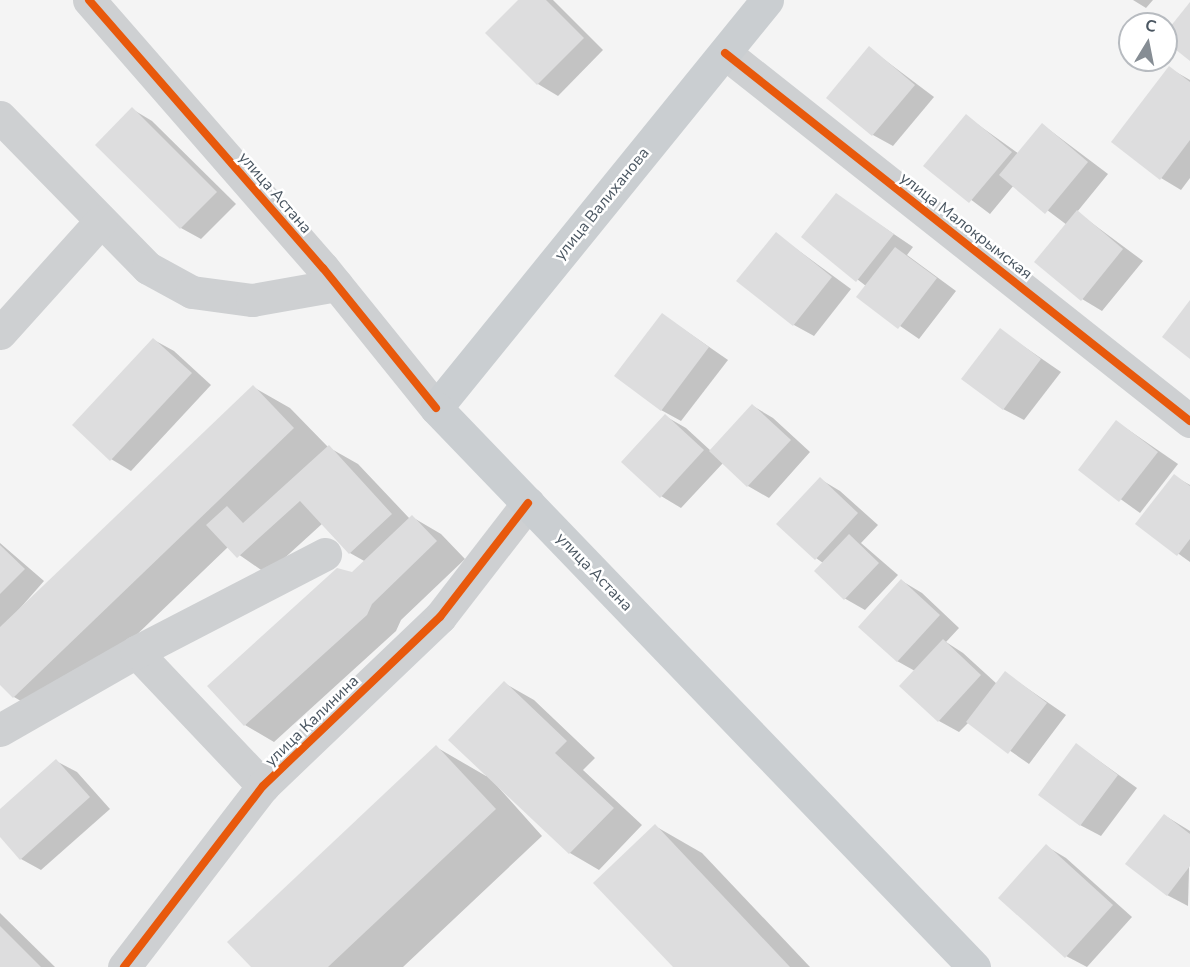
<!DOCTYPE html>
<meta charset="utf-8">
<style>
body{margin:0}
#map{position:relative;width:1190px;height:967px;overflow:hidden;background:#f4f4f4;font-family:"Nunito Sans",sans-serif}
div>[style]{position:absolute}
.shadow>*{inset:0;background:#0003}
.building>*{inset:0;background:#ddddde}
.minor>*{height:33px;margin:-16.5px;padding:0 16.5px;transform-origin:16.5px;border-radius:16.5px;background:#ced0d2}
.major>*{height:33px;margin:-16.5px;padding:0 16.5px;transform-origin:16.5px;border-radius:16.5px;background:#caced1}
.cycleway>*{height:8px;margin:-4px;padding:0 4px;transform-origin:4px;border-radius:4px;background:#e8590c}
span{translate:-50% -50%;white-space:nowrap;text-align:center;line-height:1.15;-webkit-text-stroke:5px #fff;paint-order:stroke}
.street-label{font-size:16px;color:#4a5661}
.north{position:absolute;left:1118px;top:12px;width:60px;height:60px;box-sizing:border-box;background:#fff;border:2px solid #b7bbc0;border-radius:50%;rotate:10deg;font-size:16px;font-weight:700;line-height:24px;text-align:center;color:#4a5661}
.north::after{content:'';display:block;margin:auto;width:21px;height:27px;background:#868d94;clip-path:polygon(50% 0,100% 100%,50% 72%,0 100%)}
</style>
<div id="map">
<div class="shadow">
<i style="clip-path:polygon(520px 0,553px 0,603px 50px,558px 96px,538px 84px)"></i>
<i style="clip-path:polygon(1133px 0,1153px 0,1146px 8px)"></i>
<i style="clip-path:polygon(869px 48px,934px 97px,893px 146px,873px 135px)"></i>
<i style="clip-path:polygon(1169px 68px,1190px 80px,1190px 178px,1181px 190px,1161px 178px)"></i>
<i style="clip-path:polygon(132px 109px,152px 121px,236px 204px,201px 239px,181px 228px)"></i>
<i style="clip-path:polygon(966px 116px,1019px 154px,1043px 125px,1108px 174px,1077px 212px,1143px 261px,1102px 311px,1082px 299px,1067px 225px,1014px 185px,990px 214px,925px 165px)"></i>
<i style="clip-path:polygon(836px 195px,913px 247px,907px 255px,956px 291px,919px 339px,858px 297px,866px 286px,803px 237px)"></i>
<i style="clip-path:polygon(776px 234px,851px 289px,814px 336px,794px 325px)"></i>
<i style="clip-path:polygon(663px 315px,728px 360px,681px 421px,661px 410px)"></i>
<i style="clip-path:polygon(1000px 330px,1061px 372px,1024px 420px,1003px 409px)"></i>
<i style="clip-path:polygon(154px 340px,174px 351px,211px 385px,131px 471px,111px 459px)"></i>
<i style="clip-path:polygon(253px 387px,290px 408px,328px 447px,358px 464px,410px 519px,412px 517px,441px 534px,465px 559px,401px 620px,396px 631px,274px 742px,245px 725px,366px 562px,350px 553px,323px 523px,267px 574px,228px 547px,50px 718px,14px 697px,0 682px,0 543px,44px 581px,8px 622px)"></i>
<i style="clip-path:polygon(753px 406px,773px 418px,810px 452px,769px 498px,748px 486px,723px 463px,681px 508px,661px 496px,665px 416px,686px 428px,711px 451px)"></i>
<i style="clip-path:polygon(1117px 422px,1178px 464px,1140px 513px,1080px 470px)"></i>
<i style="clip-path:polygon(1174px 476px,1190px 485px,1190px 562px,1137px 524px)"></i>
<i style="clip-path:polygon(820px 479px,840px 491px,878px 525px,861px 543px,898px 575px,865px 610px,844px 598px,823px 563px,816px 558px)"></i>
<i style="clip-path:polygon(902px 581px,922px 593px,959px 628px,946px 642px,963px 653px,997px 684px,1005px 673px,1066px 715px,1029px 764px,969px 722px,959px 732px,939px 721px,915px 671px,897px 661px)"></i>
<i style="clip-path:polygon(504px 683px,534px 700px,595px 758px,583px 770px,642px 825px,599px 870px,570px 853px,490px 778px,542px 836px,403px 967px,253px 967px,436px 747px,486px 776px)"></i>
<i style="clip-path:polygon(1077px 745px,1137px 788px,1101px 836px,1080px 825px)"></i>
<i style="clip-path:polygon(56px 761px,77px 772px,110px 809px,41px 870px,21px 859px,0 835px,0 811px)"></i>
<i style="clip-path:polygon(1164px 815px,1190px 831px,1188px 906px,1167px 895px)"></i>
<i style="clip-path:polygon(655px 826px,702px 853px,810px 967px,675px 967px)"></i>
<i style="clip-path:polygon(1046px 846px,1066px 858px,1132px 917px,1087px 967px,1066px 956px)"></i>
<i style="clip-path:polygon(0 913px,55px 967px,0 967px)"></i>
</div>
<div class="building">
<i style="clip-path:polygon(518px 0,546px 0,584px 38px,537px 85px,485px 33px)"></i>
<i style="clip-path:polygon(1190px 2px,1190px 61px,1166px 42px,1166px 32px)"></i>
<i style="clip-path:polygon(869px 46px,915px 85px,872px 136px,826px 98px)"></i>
<i style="clip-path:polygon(1169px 66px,1190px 82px,1190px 140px,1160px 180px,1111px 142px)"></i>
<i style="clip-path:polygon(132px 107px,217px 192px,180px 229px,95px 145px)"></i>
<i style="clip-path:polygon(966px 114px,1012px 152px,969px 203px,923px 166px)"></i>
<i style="clip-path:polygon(1042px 123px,1088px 162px,1045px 214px,999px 175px)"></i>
<i style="clip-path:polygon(836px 193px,894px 234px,856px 282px,801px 237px)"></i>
<i style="clip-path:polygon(1077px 210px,1123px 249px,1081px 301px,1034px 262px)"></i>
<i style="clip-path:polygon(776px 232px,832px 277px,793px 326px,736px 281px)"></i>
<i style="clip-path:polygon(895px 247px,937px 278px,898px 329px,856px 297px)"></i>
<i style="clip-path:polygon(1190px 300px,1190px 359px,1162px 337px)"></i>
<i style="clip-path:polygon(662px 313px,709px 347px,661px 411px,614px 376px)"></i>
<i style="clip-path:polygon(1000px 328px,1041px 359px,1003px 410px,961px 379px)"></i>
<i style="clip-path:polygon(153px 338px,192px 373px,110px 461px,72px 425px)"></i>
<i style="clip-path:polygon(253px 385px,294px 428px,13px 698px,0 685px,0 627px)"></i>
<i style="clip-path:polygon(752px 404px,791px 440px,747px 487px,709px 451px)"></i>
<i style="clip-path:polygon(665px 414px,704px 450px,660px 498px,621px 462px)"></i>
<i style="clip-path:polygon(1116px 420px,1158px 452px,1119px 502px,1078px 470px)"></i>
<i style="clip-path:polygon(329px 445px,392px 514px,349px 554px,300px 501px,237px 558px,206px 525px,227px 506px,243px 523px)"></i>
<i style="clip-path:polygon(1174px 474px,1190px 486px,1190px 539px,1177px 556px,1135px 524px)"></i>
<i style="clip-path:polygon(820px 477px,858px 513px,815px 560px,776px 524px)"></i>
<i style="clip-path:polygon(412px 515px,437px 541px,372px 604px,367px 615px,244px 726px,207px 686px,337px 568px,352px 572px)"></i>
<i style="clip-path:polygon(849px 534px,879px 563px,844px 600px,814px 571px)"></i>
<i style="clip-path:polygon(0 545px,25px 569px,0 594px)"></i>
<i style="clip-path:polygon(901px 579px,940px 615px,897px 662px,858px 627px)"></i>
<i style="clip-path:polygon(943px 639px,981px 675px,938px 722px,899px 686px)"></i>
<i style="clip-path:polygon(1005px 671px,1047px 703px,1008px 754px,966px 722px)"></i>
<i style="clip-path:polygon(504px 681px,567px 741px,555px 753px,614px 808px,569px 854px,448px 740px)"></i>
<i style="clip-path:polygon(1076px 743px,1118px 775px,1080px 826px,1038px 795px)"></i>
<i style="clip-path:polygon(436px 745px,496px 809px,328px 967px,251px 967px,227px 942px)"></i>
<i style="clip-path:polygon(56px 759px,90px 797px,20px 860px,0 837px,0 809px)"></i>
<i style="clip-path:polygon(1164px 814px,1190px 834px,1190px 866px,1167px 896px,1125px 864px)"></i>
<i style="clip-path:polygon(655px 824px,790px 967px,673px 967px,593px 883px)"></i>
<i style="clip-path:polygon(1046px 844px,1113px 905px,1065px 958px,998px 898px)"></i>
<i style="clip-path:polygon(0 926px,41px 967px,0 967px)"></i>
</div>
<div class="minor">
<i style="left:89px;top:0;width:356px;rotate:48.9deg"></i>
<i style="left:323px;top:268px;width:180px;rotate:51.1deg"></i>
<i style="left:725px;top:53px;width:593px;rotate:38.36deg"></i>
<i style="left:0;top:117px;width:211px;rotate:45.6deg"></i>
<i style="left:148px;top:268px;width:50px;rotate:28.6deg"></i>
<i style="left:192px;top:292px;width:61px;rotate:7.6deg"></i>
<i style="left:252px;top:300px;width:86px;rotate:-10deg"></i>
<i style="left:0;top:333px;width:151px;rotate:-48deg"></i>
<i style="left:136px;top:652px;width:185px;rotate:46.5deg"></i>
<i style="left:0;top:730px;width:157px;rotate:-29.8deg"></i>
<i style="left:136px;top:652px;width:213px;rotate:-27.4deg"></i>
<i style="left:124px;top:967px;width:228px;rotate:-52.5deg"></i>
<i style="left:263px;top:786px;width:245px;rotate:-43.7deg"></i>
<i style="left:440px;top:617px;width:144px;rotate:-52.3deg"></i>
</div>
<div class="major">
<i style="left:767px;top:0;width:525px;rotate:129.05deg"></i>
<i style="left:436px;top:408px;width:776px;rotate:46.1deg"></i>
</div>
<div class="cycleway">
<i style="left:89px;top:0;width:356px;rotate:48.9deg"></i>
<i style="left:323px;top:268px;width:180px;rotate:51.1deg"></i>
<i style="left:725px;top:53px;width:593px;rotate:38.36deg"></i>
<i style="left:124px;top:967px;width:228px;rotate:-52.5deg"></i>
<i style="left:263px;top:786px;width:245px;rotate:-43.7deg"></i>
<i style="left:440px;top:617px;width:144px;rotate:-52.3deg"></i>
</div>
<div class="street-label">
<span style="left:275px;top:193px;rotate:49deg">улица Астана</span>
<span style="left:602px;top:204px;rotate:-51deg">улица Валиханова</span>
<span style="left:966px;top:226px;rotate:38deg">улица Малокрымская</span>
<span style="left:594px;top:572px;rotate:46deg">улица Астана</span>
<span style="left:312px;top:721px;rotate:-44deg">улица Калинина</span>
</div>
<div class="north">С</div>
</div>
